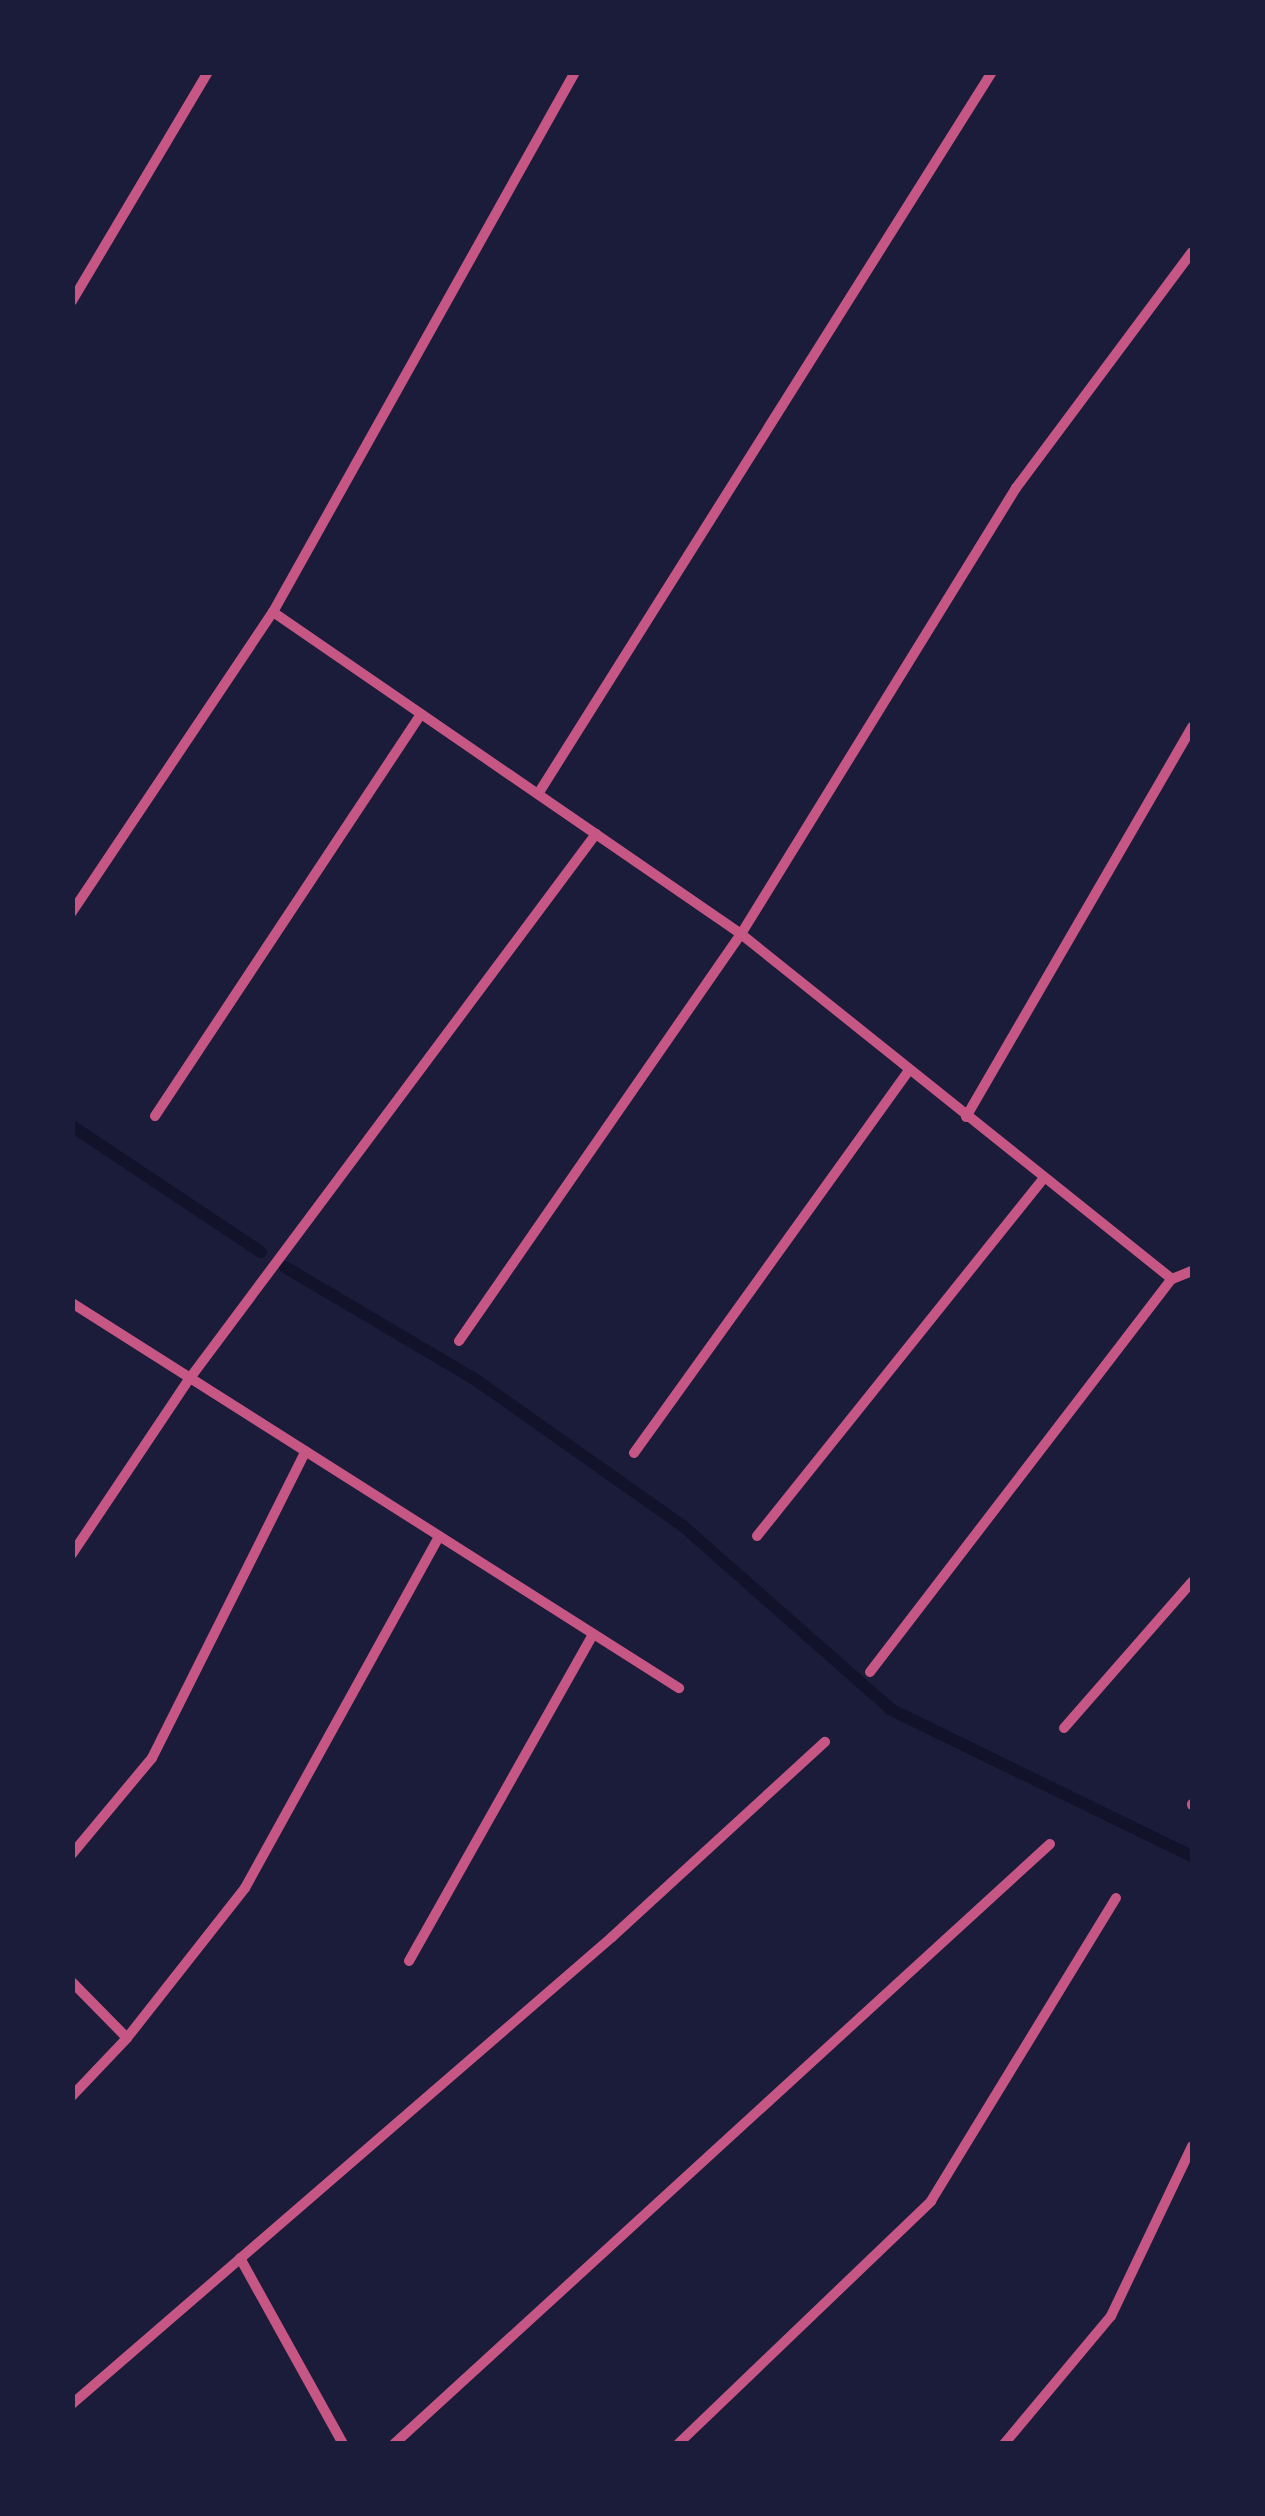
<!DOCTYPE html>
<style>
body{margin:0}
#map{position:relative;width:1265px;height:2516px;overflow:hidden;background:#1b1b3a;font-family:Jost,sans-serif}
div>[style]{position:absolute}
.stream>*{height:12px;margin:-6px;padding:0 6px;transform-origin:6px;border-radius:6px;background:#12122b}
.minor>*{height:10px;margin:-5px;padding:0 5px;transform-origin:5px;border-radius:5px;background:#c65784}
span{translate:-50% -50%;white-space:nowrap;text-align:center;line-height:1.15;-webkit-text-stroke:8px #1b1b3a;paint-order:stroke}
.frame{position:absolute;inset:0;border:75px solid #1b1b3a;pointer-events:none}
</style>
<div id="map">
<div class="stream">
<i style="left:72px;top:1126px;width:227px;rotate:33.7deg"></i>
<i style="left:285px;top:1267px;width:222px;rotate:30.6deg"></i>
<i style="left:476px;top:1380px;width:253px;rotate:35.2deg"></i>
<i style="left:683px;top:1526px;width:278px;rotate:41.4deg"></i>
<i style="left:892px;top:1710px;width:334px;rotate:26deg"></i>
</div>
<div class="minor">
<i style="left:72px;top:301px;width:266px;rotate:-59.3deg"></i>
<i style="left:273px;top:612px;width:568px;rotate:34.53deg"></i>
<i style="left:741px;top:934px;width:552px;rotate:38.68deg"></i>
<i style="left:538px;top:794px;width:853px;rotate:-57.84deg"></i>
<i style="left:72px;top:912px;width:361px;rotate:-56.2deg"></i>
<i style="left:273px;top:612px;width:619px;rotate:-60.78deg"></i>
<i style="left:155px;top:1116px;width:482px;rotate:-56.5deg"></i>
<i style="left:966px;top:1117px;width:451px;rotate:-59.9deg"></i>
<i style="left:72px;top:1303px;width:719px;rotate:32.39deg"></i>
<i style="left:459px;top:1341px;width:495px;rotate:-55.3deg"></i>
<i style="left:741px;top:934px;width:524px;rotate:-58.34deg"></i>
<i style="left:1016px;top:488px;width:294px;rotate:-53.3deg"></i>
<i style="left:634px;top:1453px;width:472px;rotate:-54.3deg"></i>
<i style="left:757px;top:1536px;width:459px;rotate:-51.3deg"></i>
<i style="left:72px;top:1554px;width:212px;rotate:-56.2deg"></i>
<i style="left:190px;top:1378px;width:679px;rotate:-53.27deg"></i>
<i style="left:870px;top:1672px;width:496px;rotate:-52.5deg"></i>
<i style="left:1172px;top:1279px;width:22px;rotate:-22deg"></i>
<i style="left:1064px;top:1728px;width:194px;rotate:-48.8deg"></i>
<i style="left:1192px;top:1805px;width:1px;rotate:-90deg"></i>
<i style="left:72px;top:1854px;width:125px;rotate:-50.2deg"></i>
<i style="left:152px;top:1758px;width:343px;rotate:-63.4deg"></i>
<i style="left:409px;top:1961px;width:375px;rotate:-60.6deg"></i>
<i style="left:72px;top:1982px;width:78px;rotate:45.5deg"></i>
<i style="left:72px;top:2096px;width:80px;rotate:-46.5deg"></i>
<i style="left:127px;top:2038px;width:191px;rotate:-51.8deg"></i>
<i style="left:245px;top:1888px;width:402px;rotate:-61.1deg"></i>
<i style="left:240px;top:2258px;width:213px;rotate:61deg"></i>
<i style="left:72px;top:2404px;width:714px;rotate:-40.85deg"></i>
<i style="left:612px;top:1937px;width:289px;rotate:-42.5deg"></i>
<i style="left:394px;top:2444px;width:889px;rotate:-42.45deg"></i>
<i style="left:678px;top:2444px;width:351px;rotate:-43.8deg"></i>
<i style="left:931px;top:2201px;width:355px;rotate:-58.6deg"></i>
<i style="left:1004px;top:2444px;width:167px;rotate:-50.1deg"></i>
<i style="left:1111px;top:2316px;width:188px;rotate:-64.5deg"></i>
</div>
<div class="frame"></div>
</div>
